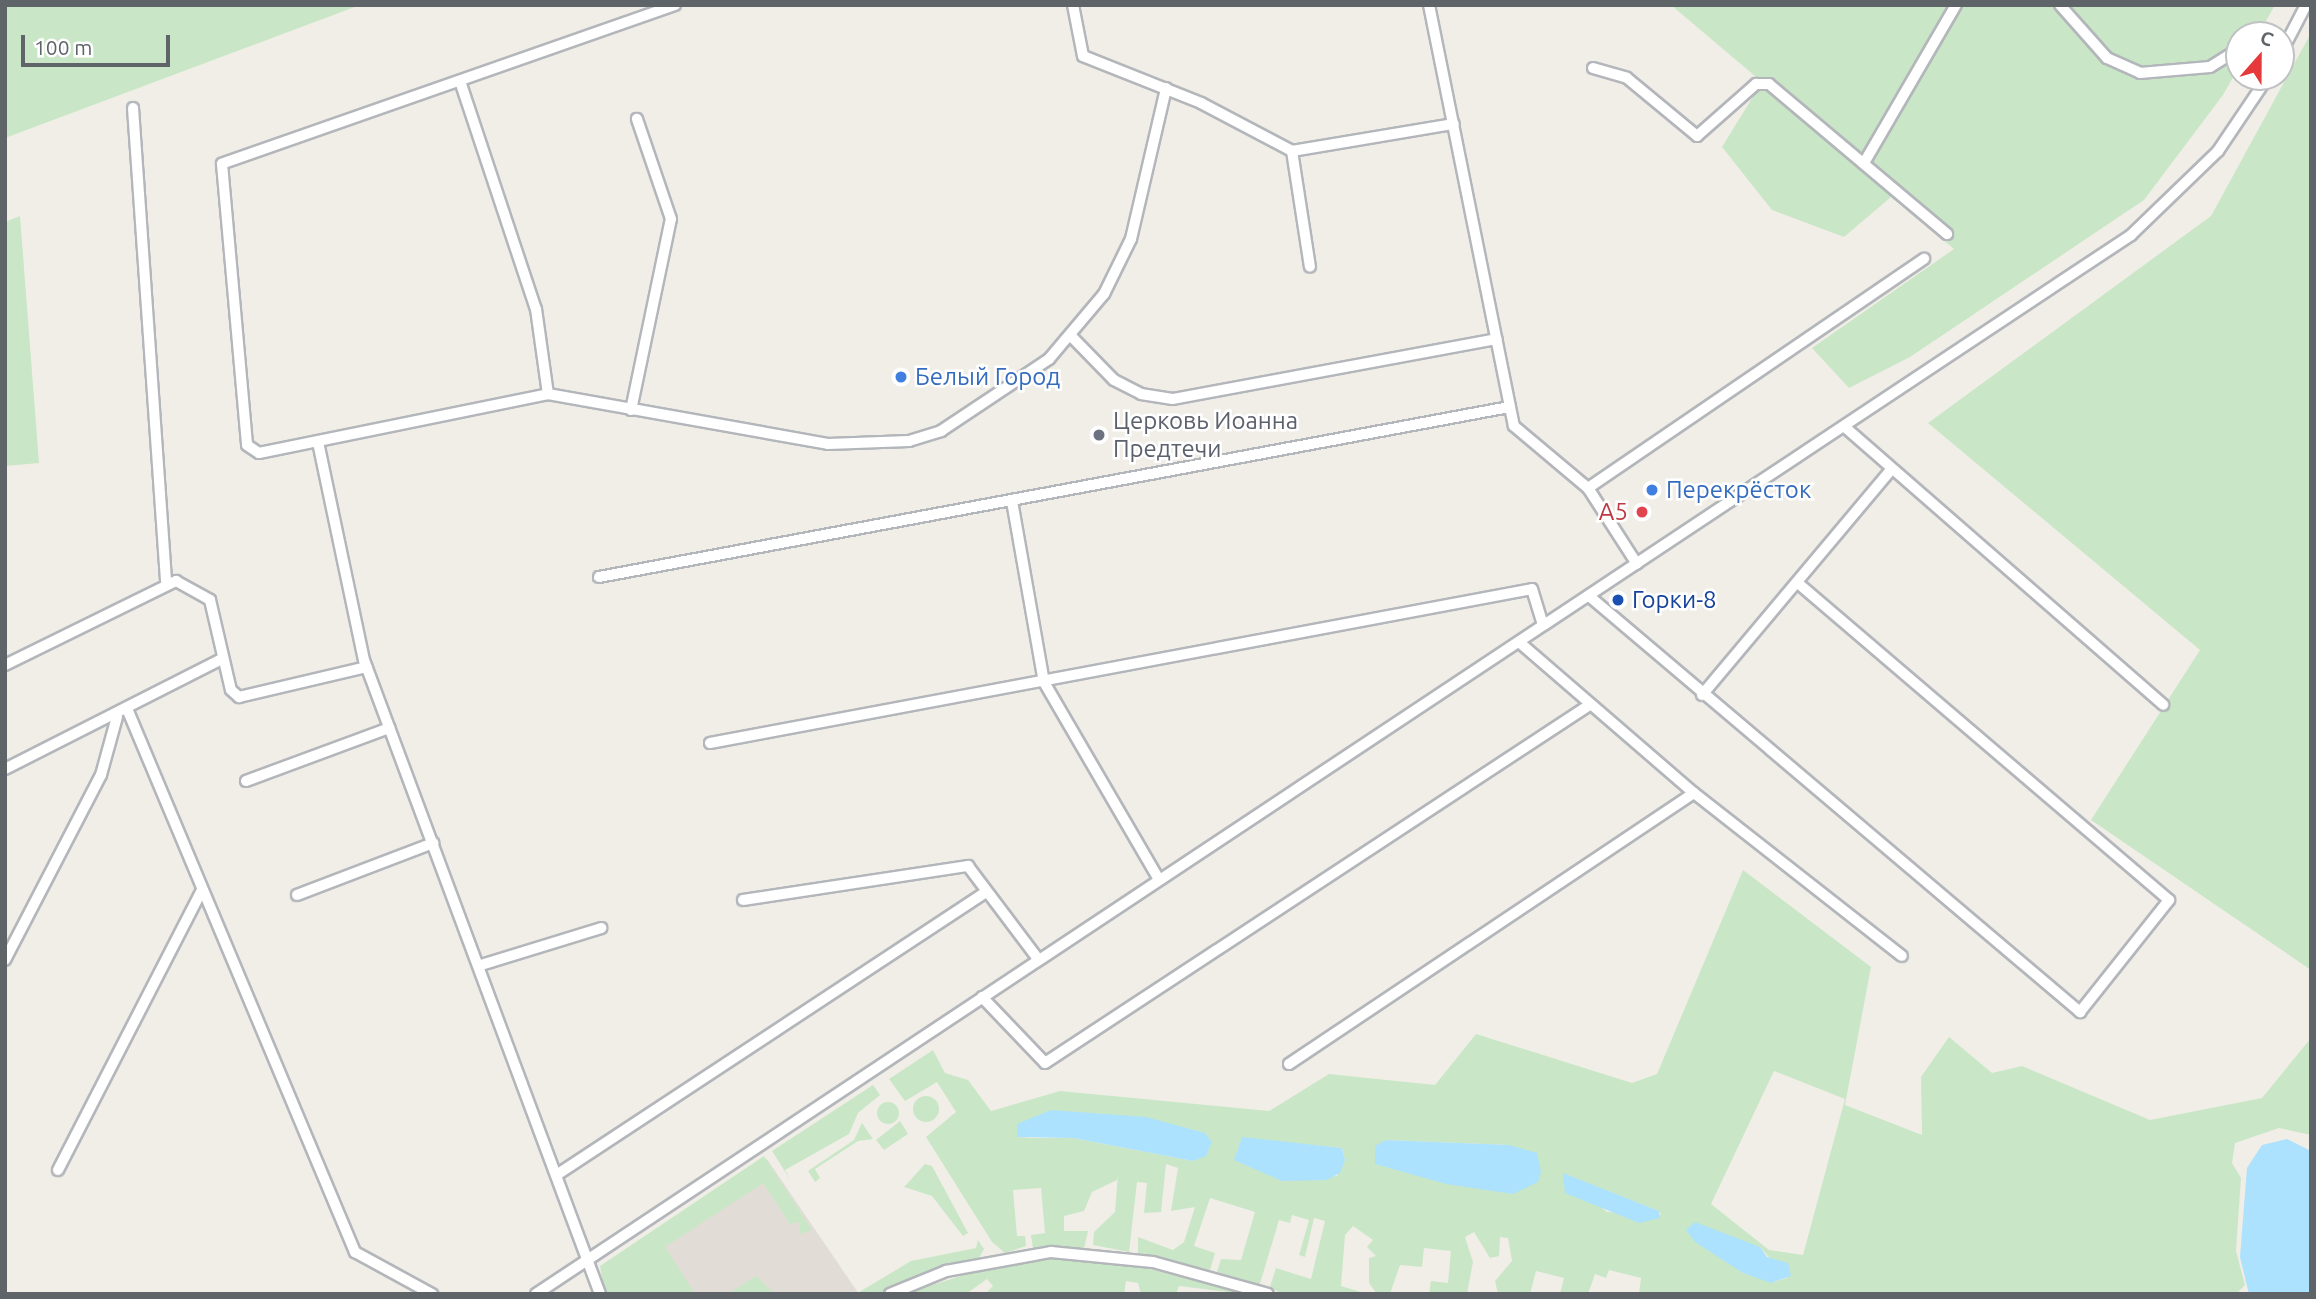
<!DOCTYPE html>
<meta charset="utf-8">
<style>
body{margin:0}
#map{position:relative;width:2316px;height:1299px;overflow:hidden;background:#f1eee8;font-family:Ubuntu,sans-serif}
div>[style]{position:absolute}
.education>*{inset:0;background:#e1ddd6}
.green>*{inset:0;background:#c9e7c6}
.round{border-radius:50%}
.water>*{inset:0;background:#ace2fd}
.roads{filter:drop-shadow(2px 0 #b3b6ba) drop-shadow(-2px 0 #b3b6ba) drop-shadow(0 2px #b3b6ba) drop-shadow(0 -2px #b3b6ba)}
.minor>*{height:10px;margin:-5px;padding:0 5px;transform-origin:5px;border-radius:5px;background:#fff}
.dots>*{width:19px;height:19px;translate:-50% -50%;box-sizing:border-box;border:4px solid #fff;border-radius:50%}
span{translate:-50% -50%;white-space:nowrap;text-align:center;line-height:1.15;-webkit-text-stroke:5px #fff;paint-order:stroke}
.shop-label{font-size:24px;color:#366cbe}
.left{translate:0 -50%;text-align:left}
.worship-label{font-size:24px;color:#5b616d}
.health-label{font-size:24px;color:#be3a42}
.right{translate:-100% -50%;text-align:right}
.transit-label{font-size:24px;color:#164399}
.frame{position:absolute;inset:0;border:7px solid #5f6468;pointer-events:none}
.north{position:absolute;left:2225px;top:21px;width:70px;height:70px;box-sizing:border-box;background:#fff;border:2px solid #bfc1c3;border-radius:50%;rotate:21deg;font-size:19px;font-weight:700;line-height:28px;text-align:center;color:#5f6468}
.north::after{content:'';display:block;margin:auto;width:24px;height:32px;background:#e6393c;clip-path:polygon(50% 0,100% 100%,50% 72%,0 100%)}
.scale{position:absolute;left:21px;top:35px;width:149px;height:32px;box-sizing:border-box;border:4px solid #5f6468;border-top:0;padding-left:9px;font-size:21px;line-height:24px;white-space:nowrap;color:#5f6468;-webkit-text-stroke:5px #fff;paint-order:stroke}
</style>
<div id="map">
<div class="education">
<i style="clip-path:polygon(767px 1159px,859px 1294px,647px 1294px,629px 1252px)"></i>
</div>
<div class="green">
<i style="clip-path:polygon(5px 5px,360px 5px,5px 138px)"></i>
<i style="clip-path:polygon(1671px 5px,2275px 5px,2258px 35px,2239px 35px,2239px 67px,2223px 95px,2144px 200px,1910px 357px,1849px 388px,1812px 348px,1954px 249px,1891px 197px,1844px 237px,1772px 210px,1722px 147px,1762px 82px)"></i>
<i style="clip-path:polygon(2311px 33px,2311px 970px,2091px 820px,2200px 650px,1928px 423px,2211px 216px)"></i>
<i style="clip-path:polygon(20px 216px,39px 463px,5px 466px,5px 222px)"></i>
<i style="clip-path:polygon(evenodd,1743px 870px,1871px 967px,1845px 1105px,1922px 1135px,1921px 1077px,1949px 1037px,1992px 1073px,2022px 1066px,2150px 1120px,2262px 1098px,2311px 1038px,2311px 1135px,2279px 1128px,2235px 1143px,2232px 1163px,2241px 1178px,2236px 1251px,2245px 1285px,2236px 1294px,1639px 1294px,1641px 1278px,1609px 1270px,1606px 1278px,1595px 1274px,1588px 1294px,1560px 1294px,1564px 1278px,1536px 1271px,1530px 1294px,1498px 1294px,1495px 1281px,1512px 1261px,1508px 1238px,1500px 1237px,1499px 1256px,1490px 1258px,1474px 1232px,1465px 1237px,1473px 1262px,1467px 1294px,1429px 1294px,1431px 1281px,1448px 1283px,1451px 1251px,1424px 1248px,1422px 1267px,1400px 1265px,1390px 1294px,1377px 1294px,1369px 1283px,1369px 1258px,1376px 1256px,1367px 1247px,1373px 1240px,1353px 1226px,1345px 1235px,1341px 1286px,1367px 1294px,1282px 1294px,1270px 1287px,1276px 1268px,1311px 1279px,1325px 1221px,1314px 1218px,1305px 1257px,1299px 1255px,1309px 1220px,1292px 1215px,1290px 1223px,1279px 1220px,1259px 1287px,1217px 1272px,1221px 1259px,1241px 1260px,1255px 1212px,1210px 1198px,1194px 1246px,1215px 1253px,1210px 1270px,1138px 1253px,1138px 1237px,1173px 1250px,1184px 1242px,1195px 1207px,1171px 1211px,1178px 1168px,1166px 1164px,1161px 1212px,1144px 1213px,1147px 1183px,1137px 1182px,1129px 1252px,1093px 1245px,1094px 1232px,1115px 1212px,1118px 1173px,1117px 1180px,1092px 1192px,1084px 1211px,1064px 1216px,1064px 1231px,1088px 1231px,1084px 1249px,1033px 1248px,1031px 1235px,1045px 1233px,1041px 1188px,1013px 1190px,1017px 1236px,1025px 1236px,1026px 1246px,1005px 1253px,992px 1242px,926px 1137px,956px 1112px,937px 1082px,905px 1101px,889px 1079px,933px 1050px,945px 1073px,968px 1080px,991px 1111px,1060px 1091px,1269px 1111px,1329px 1074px,1435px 1085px,1476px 1034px,1632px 1083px,1657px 1074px,1743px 870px,1774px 1071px,1845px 1099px,1803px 1255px,1769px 1250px,1711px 1204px,1774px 1071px,1743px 870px,1175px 1126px,1198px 1131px,1193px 1161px,1073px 1138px,1019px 1138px,1175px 1126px,1743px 870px,1386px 1140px,1509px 1145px,1513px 1194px,1414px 1173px,1397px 1166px,1386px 1140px,1743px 870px,1281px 1142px,1342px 1148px,1345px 1160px,1337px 1176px,1287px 1181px,1235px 1160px,1239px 1145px,1281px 1142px,1743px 870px,1563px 1174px,1659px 1211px,1661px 1215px,1607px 1212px,1563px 1174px,1743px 870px,1686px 1231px,1760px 1247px,1787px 1278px,1774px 1282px,1743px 1273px,1686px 1231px)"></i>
<i style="clip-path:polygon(873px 1085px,880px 1095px,858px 1113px,849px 1134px,785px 1170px,791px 1181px,772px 1151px)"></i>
<i class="round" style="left:913px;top:1096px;width:26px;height:26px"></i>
<i class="round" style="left:877px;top:1102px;width:22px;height:22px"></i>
<i style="clip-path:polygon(900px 1121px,908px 1134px,884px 1150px,876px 1140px)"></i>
<i style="clip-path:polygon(862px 1123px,873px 1139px,858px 1141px,815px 1169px,820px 1178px,815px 1182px,808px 1171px,854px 1140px)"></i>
<i style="clip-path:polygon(764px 1156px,812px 1230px,800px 1234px,800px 1222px,790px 1224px,763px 1183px,665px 1247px,695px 1294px,605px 1294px,600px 1266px)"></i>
<i style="clip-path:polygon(925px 1164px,932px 1166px,968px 1233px,963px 1236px,932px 1196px,904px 1187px)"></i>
<i style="clip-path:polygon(978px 1240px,984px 1249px,979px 1258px,881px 1294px,856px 1294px,911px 1261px,976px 1248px)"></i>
<i style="clip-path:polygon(1051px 1259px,1131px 1264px,1245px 1294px,1179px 1286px,1176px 1294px,1141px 1294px,1138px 1283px,1126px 1281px,1124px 1294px,985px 1294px,993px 1286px,987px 1279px,966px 1294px,904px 1294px,992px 1266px)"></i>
<i style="clip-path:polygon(756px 1276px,774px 1294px,728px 1294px,754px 1277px)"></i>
</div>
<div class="water">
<i style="clip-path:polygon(1051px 1110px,1146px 1117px,1205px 1133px,1212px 1142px,1206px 1156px,1193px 1161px,1073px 1138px,1017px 1137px,1017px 1124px)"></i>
<i style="clip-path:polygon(1242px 1137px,1342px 1148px,1345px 1160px,1340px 1173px,1327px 1180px,1282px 1181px,1234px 1160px)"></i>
<i style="clip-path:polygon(2287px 1139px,2311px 1151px,2311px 1294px,2249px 1294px,2240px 1257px,2247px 1168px,2262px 1145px)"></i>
<i style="clip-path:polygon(1386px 1140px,1509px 1145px,1537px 1153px,1541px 1172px,1538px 1182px,1513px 1194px,1446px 1184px,1375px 1164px,1375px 1146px)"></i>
<i style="clip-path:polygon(1563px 1173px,1659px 1211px,1660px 1218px,1639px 1223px,1565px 1193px)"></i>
<i style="clip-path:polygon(1695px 1222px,1760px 1247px,1767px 1257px,1788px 1263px,1791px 1276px,1771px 1283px,1743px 1273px,1695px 1242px,1686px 1230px)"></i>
</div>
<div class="roads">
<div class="minor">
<i style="left:675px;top:5px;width:480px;rotate:160.7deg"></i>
<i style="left:222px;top:164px;width:282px;rotate:84.9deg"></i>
<i style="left:247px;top:445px;width:14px;rotate:34deg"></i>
<i style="left:259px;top:453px;width:295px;rotate:-11.5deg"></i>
<i style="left:548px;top:394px;width:284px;rotate:10.1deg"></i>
<i style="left:828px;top:444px;width:81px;rotate:-2.1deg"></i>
<i style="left:909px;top:441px;width:34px;rotate:-17deg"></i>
<i style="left:941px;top:431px;width:130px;rotate:-33.7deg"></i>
<i style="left:1049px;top:359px;width:85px;rotate:-49.8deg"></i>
<i style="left:1104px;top:294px;width:61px;rotate:-63.9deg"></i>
<i style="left:1131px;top:239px;width:155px;rotate:-76.9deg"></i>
<i style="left:1073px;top:5px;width:52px;rotate:78.9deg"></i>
<i style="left:1083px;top:56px;width:127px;rotate:21.7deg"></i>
<i style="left:1201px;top:103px;width:103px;rotate:27.8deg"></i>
<i style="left:1292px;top:151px;width:164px;rotate:-9.5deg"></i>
<i style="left:1429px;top:5px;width:429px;rotate:78.6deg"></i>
<i style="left:1514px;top:426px;width:97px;rotate:40deg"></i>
<i style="left:1588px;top:488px;width:407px;rotate:-34.3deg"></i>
<i style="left:2060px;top:5px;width:71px;rotate:48.4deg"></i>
<i style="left:2107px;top:58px;width:36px;rotate:24deg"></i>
<i style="left:2140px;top:73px;width:70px;rotate:-4.9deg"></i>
<i style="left:2210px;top:67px;width:34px;rotate:-32deg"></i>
<i style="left:2281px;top:53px;width:54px;rotate:-62.5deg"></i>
<i style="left:1593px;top:68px;width:35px;rotate:16deg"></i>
<i style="left:1627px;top:78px;width:91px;rotate:39.6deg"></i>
<i style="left:1697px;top:136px;width:79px;rotate:-41.4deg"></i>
<i style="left:1756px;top:84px;width:13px"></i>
<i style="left:1769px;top:84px;width:233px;rotate:40.1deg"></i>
<i style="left:460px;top:81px;width:240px;rotate:71.6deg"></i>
<i style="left:536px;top:309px;width:86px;rotate:82deg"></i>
<i style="left:133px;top:108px;width:476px;rotate:86deg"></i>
<i style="left:1292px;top:151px;width:117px;rotate:81.2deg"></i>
<i style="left:1864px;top:163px;width:183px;rotate:-59.8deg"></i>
<i style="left:1072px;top:337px;width:60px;rotate:45.7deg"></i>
<i style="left:1114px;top:380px;width:30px;rotate:27deg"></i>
<i style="left:1141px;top:394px;width:32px;rotate:9deg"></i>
<i style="left:1173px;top:399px;width:329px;rotate:-10.5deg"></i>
<i style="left:631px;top:410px;width:195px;rotate:-78.2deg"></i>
<i style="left:671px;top:219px;width:106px;rotate:-108.8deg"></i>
<i style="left:1846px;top:428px;width:421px;rotate:41.1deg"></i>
<i style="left:318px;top:442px;width:223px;rotate:78.1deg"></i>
<i style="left:364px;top:660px;width:676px;rotate:69.58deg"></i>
<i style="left:1588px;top:488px;width:90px;rotate:57.2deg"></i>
<i style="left:1012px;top:501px;width:184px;rotate:80deg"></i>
<i style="left:1044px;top:682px;width:227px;rotate:59.8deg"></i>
<i style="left:599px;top:577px;width:926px;rotate:-10.58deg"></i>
<i style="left:1589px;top:596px;width:644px;rotate:40.27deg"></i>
<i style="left:2080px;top:1012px;width:143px;rotate:-51.5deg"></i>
<i style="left:2169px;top:900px;width:487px;rotate:-139.5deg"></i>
<i style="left:1519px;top:642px;width:231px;rotate:40.8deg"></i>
<i style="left:1694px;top:793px;width:264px;rotate:38.1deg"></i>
<i style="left:5px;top:665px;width:191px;rotate:-26.2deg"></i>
<i style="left:176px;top:581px;width:39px;rotate:29deg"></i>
<i style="left:210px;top:600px;width:92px;rotate:76.9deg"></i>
<i style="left:231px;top:690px;width:11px;rotate:41deg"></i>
<i style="left:239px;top:697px;width:131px;rotate:-13.2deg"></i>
<i style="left:1702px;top:695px;width:291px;rotate:-50deg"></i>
<i style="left:128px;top:711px;width:587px;rotate:67.24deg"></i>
<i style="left:355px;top:1252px;width:88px;rotate:28.6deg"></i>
<i style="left:710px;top:743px;width:836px;rotate:-10.61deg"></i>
<i style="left:1532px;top:589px;width:37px;rotate:73deg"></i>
<i style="left:5px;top:769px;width:243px;rotate:-26.9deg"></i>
<i style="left:246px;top:781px;width:153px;rotate:-20.3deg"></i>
<i style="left:297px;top:895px;width:146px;rotate:-20.9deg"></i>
<i style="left:743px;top:900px;width:228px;rotate:-8.6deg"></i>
<i style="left:968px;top:866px;width:116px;rotate:53deg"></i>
<i style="left:5px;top:960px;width:208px;rotate:-62.6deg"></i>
<i style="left:101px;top:775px;width:60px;rotate:-74.6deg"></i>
<i style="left:481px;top:965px;width:126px;rotate:-17.1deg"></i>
<i style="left:982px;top:997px;width:91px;rotate:46.3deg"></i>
<i style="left:1045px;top:1063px;width:653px;rotate:-33.33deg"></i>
<i style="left:1289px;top:1064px;width:487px;rotate:-33.8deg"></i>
<i style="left:58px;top:1170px;width:313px;rotate:-62.8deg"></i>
<i style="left:558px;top:1174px;width:513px;rotate:-33.38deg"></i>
<i style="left:536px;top:1294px;width:1915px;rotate:-33.58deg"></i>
<i style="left:2131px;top:235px;width:121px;rotate:-44deg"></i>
<i style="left:2218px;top:151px;width:89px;rotate:-56deg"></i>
<i style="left:890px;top:1294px;width:61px;rotate:-22.3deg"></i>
<i style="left:946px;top:1271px;width:107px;rotate:-10.3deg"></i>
<i style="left:1051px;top:1252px;width:102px;rotate:5.6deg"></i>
<i style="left:1153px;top:1262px;width:119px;rotate:15.5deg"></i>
</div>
</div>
<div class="dots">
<i style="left:901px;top:377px;background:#3f7fe0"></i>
<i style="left:1099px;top:435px;background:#6b7280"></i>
<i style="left:1652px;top:490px;background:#3f7fe0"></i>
<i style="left:1642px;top:512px;background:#e0444e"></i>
<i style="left:1618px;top:600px;background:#1a4fb4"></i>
</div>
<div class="shop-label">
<span class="left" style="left:915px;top:377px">Белый Город</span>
<span class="left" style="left:1666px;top:490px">Перекрёсток</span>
</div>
<div class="worship-label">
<span class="left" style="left:1113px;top:435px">Церковь Иоанна<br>Предтечи</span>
</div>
<div class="health-label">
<span class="right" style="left:1628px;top:512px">А5</span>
</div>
<div class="transit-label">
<span class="left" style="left:1632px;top:600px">Горки-8</span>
</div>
<div class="frame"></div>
<div class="north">С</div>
<div class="scale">100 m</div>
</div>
